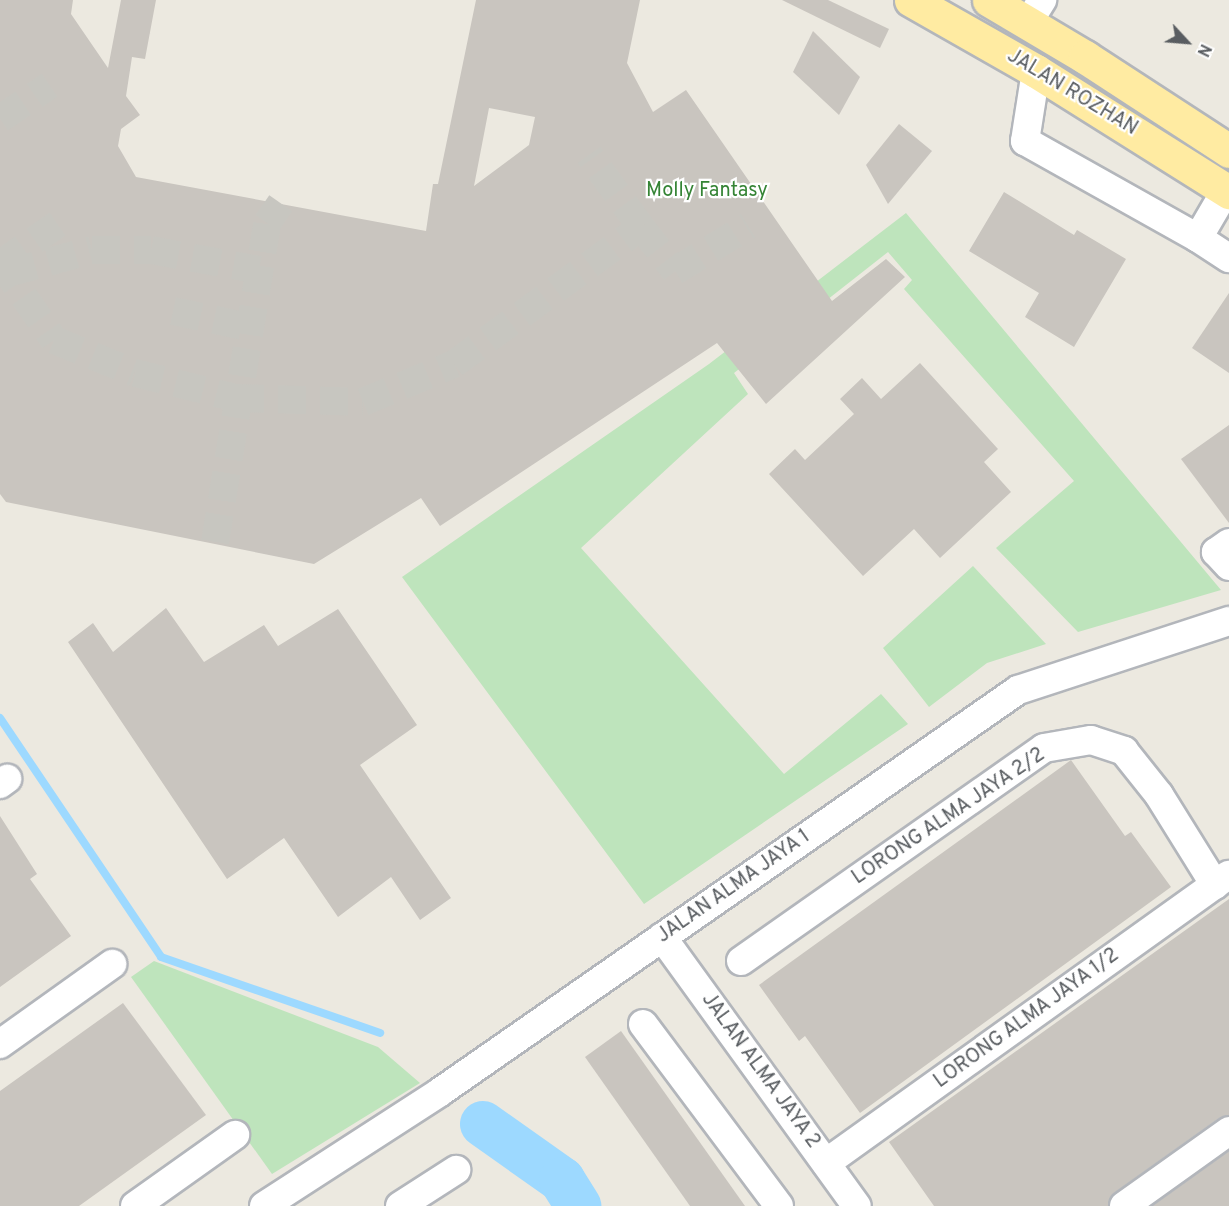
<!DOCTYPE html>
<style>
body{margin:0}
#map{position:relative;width:1229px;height:1206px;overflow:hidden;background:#ece9e0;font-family:Overpass,sans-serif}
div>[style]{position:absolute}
.green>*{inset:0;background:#bee4bc}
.stream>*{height:8px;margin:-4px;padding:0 4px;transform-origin:4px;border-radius:4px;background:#9dd9ff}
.river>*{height:46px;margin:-23px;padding:0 23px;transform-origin:23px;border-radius:23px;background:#9dd9ff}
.building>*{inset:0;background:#c9c5bf}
.minor-tunnel>*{height:28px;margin-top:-14px;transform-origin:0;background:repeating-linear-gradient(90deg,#c7c6c0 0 28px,transparent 0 42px)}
.roads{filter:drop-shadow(2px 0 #b3b6bb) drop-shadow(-2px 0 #b3b6bb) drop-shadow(0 2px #b3b6bb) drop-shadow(0 -2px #b3b6bb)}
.minor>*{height:28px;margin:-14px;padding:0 14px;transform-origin:14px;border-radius:14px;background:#fff}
.major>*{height:33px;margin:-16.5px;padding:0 16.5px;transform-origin:16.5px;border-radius:16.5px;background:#ffeba2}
span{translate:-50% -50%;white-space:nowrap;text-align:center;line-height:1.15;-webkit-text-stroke:4.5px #fff;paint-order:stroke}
.street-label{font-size:20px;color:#595d61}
.park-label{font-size:20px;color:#358435}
.north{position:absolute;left:1157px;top:12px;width:60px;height:60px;-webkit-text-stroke:4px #fff;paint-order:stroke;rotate:116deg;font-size:16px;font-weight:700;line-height:24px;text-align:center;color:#595d61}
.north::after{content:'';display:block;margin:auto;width:21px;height:27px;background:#595d61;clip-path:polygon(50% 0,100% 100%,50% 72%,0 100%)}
</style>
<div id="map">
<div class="green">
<i style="clip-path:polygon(906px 213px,1221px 590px,1078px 632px,996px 548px,1074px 481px,904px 289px,912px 280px,888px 252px,734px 373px,748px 394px,581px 548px,784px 774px,881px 694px,908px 724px,644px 904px,402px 577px,709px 364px)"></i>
<i style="clip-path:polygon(973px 566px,1046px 644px,987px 663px,929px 707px,883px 648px)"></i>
<i style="clip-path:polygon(154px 961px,378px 1047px,420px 1083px,272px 1174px,131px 977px)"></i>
</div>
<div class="stream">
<i style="left:0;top:718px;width:288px;rotate:56deg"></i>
<i style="left:161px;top:957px;width:232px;rotate:19.1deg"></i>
</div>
<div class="river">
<i style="left:483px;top:1124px;width:97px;rotate:35.3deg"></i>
<i style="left:562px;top:1180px;width:31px;rotate:58deg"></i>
</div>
<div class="building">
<i style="clip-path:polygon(evenodd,0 0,73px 0,71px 14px,108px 68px,121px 0,156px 0,145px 59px,132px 57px,126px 96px,140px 115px,121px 129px,118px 146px,136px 177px,426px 231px,433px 184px,438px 184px,476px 0,640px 0,627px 63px,653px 112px,686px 90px,832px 301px,886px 259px,905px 277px,766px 404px,717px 343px,440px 526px,421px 498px,314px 564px,6px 502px,0 494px,0 0,489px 108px,535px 117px,529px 145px,474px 186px,489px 108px)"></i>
<i style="clip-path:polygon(782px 0,828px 0,889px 29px,880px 48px)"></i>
<i style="clip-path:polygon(813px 31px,860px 77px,839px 115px,793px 72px)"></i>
<i style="clip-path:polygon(899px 124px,932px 151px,888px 204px,866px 165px)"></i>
<i style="clip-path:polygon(1004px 192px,1074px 235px,1077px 230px,1126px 259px,1074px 347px,1025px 317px,1039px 293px,969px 251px)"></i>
<i style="clip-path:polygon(1229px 293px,1229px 373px,1192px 348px)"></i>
<i style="clip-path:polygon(920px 363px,998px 449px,984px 462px,1011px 492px,940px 558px,914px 529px,863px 576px,769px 474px,795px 449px,805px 460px,854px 414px,840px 399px,862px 378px,881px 399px)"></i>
<i style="clip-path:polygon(1229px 425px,1229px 523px,1181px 459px)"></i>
<i style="clip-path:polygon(166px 608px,204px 662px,264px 625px,278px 646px,338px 609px,417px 725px,360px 765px,451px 898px,420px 920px,391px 877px,338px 917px,284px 838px,227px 879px,68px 642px,93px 623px,113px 652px)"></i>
<i style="clip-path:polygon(1071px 760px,1125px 836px,1131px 832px,1171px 887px,860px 1113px,805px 1036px,799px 1041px,759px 985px)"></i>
<i style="clip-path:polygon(0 816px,37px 874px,30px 879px,71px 936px,0 987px)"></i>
<i style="clip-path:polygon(1229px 899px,1229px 1115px,1219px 1118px,1114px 1193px,1108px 1206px,934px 1206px,889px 1142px)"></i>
<i style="clip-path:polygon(123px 1003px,206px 1115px,79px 1206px,0 1206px,0 1091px)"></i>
<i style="clip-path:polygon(621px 1031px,745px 1206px,690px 1206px,585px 1057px)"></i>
<i style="clip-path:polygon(1229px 1151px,1229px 1206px,1152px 1206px)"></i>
</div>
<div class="minor-tunnel">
<i style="left:0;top:119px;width:60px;rotate:-34.2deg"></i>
<i style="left:641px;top:227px;width:56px;rotate:52.3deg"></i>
<i style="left:675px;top:271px;width:86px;rotate:-31.7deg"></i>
<i style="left:0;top:262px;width:95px;rotate:55.3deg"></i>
<i style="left:54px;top:340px;width:87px;rotate:22.2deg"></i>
<i style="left:135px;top:373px;width:104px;rotate:13.9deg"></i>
<i style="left:236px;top:398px;width:127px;rotate:1.8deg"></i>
<i style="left:363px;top:402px;width:99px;rotate:-22.7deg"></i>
<i style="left:454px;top:364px;width:232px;rotate:-36.2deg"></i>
<i style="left:641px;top:227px;width:89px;rotate:-125.8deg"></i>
<i style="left:0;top:264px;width:75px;rotate:-34.7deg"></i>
<i style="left:8px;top:273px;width:87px;rotate:-15.3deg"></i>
<i style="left:92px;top:250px;width:59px"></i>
<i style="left:151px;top:250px;width:110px;rotate:10.5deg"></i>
<i style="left:173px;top:311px;width:77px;rotate:12deg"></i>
<i style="left:215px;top:542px;width:323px;rotate:-80.7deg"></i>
<i style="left:267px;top:223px;width:24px;rotate:-55deg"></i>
</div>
<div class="roads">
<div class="minor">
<i style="left:1029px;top:21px;width:25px;rotate:-58deg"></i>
<i style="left:1036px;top:71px;width:71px;rotate:98.9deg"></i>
<i style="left:1025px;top:141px;width:198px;rotate:29.3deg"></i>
<i style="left:1198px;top:238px;width:56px;rotate:-59.7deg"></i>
<i style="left:1198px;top:238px;width:37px;rotate:33deg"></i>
<i style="left:1229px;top:543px;width:16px;rotate:145deg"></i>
<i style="left:1216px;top:552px;width:19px;rotate:47deg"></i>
<i style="left:0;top:784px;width:9px;rotate:-36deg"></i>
<i style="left:662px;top:937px;width:332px;rotate:54.1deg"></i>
<i style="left:741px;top:961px;width:370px;rotate:-35.1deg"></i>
<i style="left:1044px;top:748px;width:48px;rotate:-9.7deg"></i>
<i style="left:1091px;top:740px;width:35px;rotate:18deg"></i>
<i style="left:1124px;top:751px;width:56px;rotate:51.5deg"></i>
<i style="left:1159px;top:795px;width:106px;rotate:58.1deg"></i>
<i style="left:643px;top:1024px;width:227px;rotate:53.2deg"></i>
<i style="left:0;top:1044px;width:138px;rotate:-35.5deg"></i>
<i style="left:826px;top:1163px;width:495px;rotate:-35.6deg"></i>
<i style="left:135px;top:1206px;width:123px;rotate:-35.4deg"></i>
<i style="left:264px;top:1206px;width:210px;rotate:-32.9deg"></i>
<i style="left:440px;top:1092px;width:704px;rotate:-34.82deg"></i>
<i style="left:1018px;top:690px;width:222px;rotate:-18.1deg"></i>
<i style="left:400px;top:1206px;width:67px;rotate:-32.7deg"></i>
<i style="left:1124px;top:1206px;width:129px;rotate:-35.5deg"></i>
</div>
<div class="major">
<i style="left:911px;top:0;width:144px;rotate:29.6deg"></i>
<i style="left:1036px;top:71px;width:228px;rotate:32.1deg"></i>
<i style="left:989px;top:0;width:112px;rotate:30.7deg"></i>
<i style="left:1085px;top:57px;width:172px;rotate:33.1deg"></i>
</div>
</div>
<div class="street-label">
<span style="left:1072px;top:93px;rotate:31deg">JALAN ROZHAN</span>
<span style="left:949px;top:817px;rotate:-34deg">LORONG ALMA JAYA 2/2</span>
<span style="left:734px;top:887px;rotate:-35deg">JALAN ALMA JAYA 1</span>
<span style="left:1027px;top:1019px;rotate:-36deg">LORONG ALMA JAYA 1/2</span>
<span style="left:760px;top:1071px;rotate:54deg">JALAN ALMA JAYA 2</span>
</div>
<div class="park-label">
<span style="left:707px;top:191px">Molly Fantasy</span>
</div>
<div class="north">N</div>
</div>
